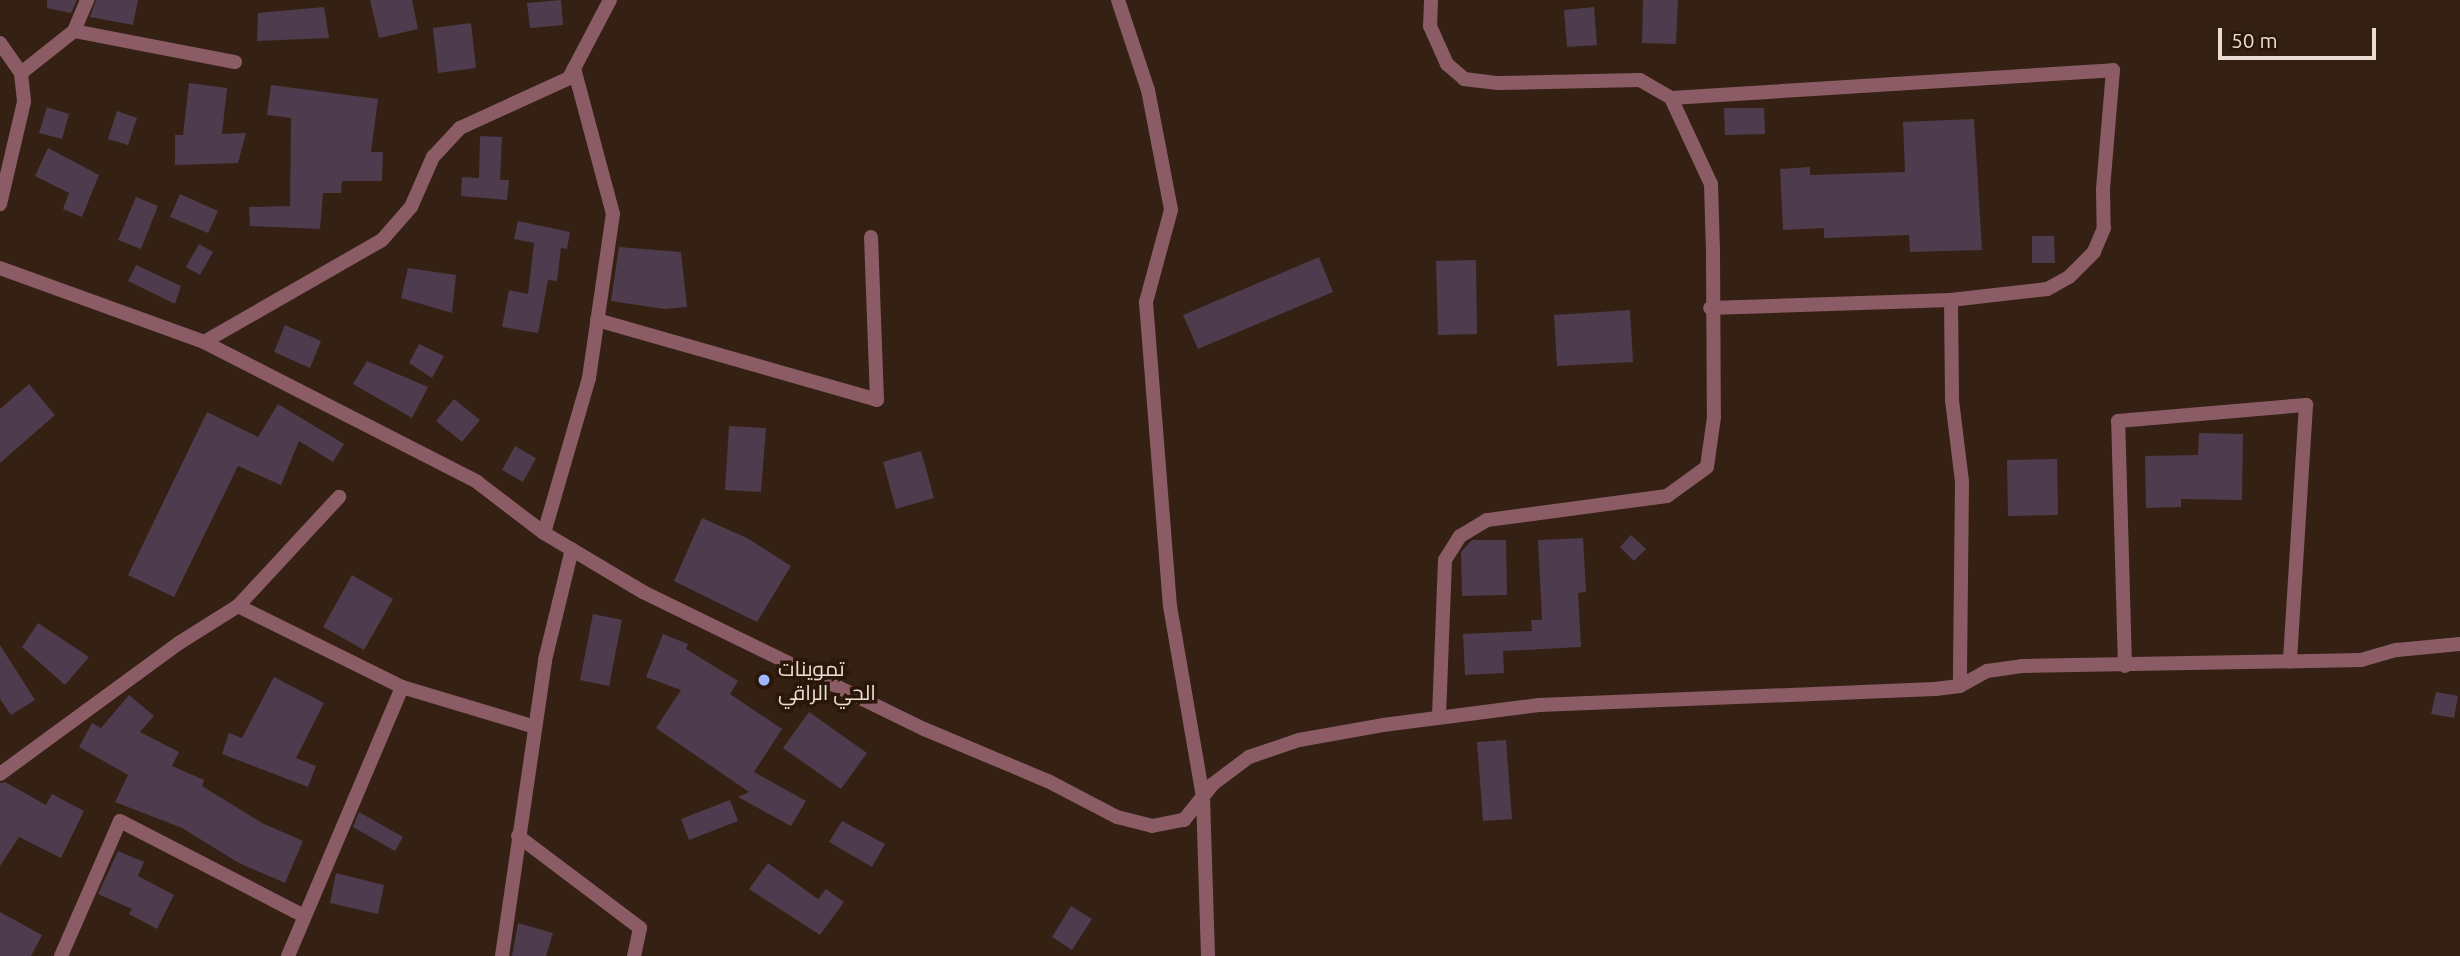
<!DOCTYPE html>
<meta charset="utf-8">
<style>
body{margin:0}
#map{position:relative;width:2460px;height:956px;overflow:hidden;background:#342113;font-family:Ubuntu,Cairo,sans-serif}
div>[style]{position:absolute}
.building>*{inset:0;background:#4e3b4d}
.street>*{height:14px;margin:-7px;padding:0 7px;transform-origin:7px;border-radius:7px;background:#8c5c66}
.dots>*{width:19px;height:19px;translate:-50% -50%;box-sizing:border-box;border:4px solid #2a1709;border-radius:50%}
span{translate:-50% -50%;white-space:nowrap;text-align:center;line-height:1.15;-webkit-text-stroke:7px #2a1709;paint-order:stroke}
.poi-label{font-size:21px;color:#ebddd4}
.left{translate:0 -50%;text-align:left}
.scale{position:absolute;left:2218px;top:28px;width:158px;height:32px;box-sizing:border-box;border:4px solid #ebddd4;border-top:0;padding-left:9px;font-size:21px;line-height:24px;white-space:nowrap;color:#ebddd4;-webkit-text-stroke:5px #2a1709;paint-order:stroke}
</style>
<div id="map">
<div class="building">
<i style="clip-path:polygon(47px 0,77px 0,71px 13px,47px 8px)"></i>
<i style="clip-path:polygon(96px 0,138px 0,133px 25px,90px 17px)"></i>
<i style="clip-path:polygon(370px 0,412px 0,418px 29px,379px 38px)"></i>
<i style="clip-path:polygon(561px 0,563px 25px,530px 28px,527px 3px)"></i>
<i style="clip-path:polygon(1643px 0,1678px 0,1676px 44px,1642px 43px)"></i>
<i style="clip-path:polygon(324px 7px,329px 38px,257px 41px,258px 13px)"></i>
<i style="clip-path:polygon(1594px 7px,1597px 45px,1567px 47px,1564px 10px)"></i>
<i style="clip-path:polygon(471px 23px,476px 68px,438px 73px,433px 28px)"></i>
<i style="clip-path:polygon(189px 83px,227px 88px,222px 134px,246px 133px,238px 163px,175px 165px,175px 135px,183px 135px)"></i>
<i style="clip-path:polygon(271px 85px,378px 99px,371px 152px,383px 152px,382px 181px,342px 181px,341px 193px,323px 193px,320px 229px,250px 226px,249px 207px,290px 206px,291px 118px,267px 115px)"></i>
<i style="clip-path:polygon(47px 107px,69px 114px,62px 139px,39px 133px)"></i>
<i style="clip-path:polygon(1724px 108px,1764px 108px,1765px 134px,1725px 135px)"></i>
<i style="clip-path:polygon(117px 111px,137px 118px,128px 145px,108px 139px)"></i>
<i style="clip-path:polygon(1974px 119px,1982px 250px,1910px 252px,1909px 235px,1824px 238px,1824px 228px,1783px 230px,1780px 169px,1810px 167px,1810px 175px,1905px 172px,1903px 122px)"></i>
<i style="clip-path:polygon(480px 136px,502px 137px,500px 180px,509px 180px,507px 200px,461px 196px,462px 177px,479px 178px)"></i>
<i style="clip-path:polygon(48px 148px,99px 175px,82px 217px,63px 209px,69px 193px,35px 176px)"></i>
<i style="clip-path:polygon(180px 194px,218px 211px,208px 233px,170px 217px)"></i>
<i style="clip-path:polygon(136px 197px,158px 206px,141px 249px,118px 240px)"></i>
<i style="clip-path:polygon(518px 221px,570px 232px,567px 249px,561px 248px,557px 281px,548px 280px,538px 333px,502px 327px,509px 290px,528px 294px,534px 243px,514px 239px)"></i>
<i style="clip-path:polygon(2032px 236px,2054px 236px,2055px 263px,2032px 263px)"></i>
<i style="clip-path:polygon(199px 244px,213px 252px,200px 275px,186px 267px)"></i>
<i style="clip-path:polygon(619px 247px,681px 252px,687px 307px,664px 309px,611px 301px)"></i>
<i style="clip-path:polygon(1319px 257px,1333px 292px,1198px 349px,1183px 315px)"></i>
<i style="clip-path:polygon(1476px 260px,1477px 334px,1438px 335px,1436px 261px)"></i>
<i style="clip-path:polygon(136px 265px,181px 286px,175px 304px,128px 281px)"></i>
<i style="clip-path:polygon(408px 268px,456px 275px,452px 313px,401px 298px)"></i>
<i style="clip-path:polygon(1630px 310px,1633px 362px,1557px 366px,1554px 315px)"></i>
<i style="clip-path:polygon(285px 325px,321px 341px,310px 368px,274px 352px)"></i>
<i style="clip-path:polygon(419px 344px,444px 356px,432px 378px,409px 363px)"></i>
<i style="clip-path:polygon(367px 361px,428px 387px,412px 418px,353px 384px)"></i>
<i style="clip-path:polygon(29px 384px,55px 415px,0 463px,0 409px)"></i>
<i style="clip-path:polygon(454px 399px,480px 420px,462px 442px,436px 421px)"></i>
<i style="clip-path:polygon(278px 404px,344px 444px,333px 462px,299px 441px,281px 485px,238px 466px,174px 597px,128px 575px,207px 412px,258px 437px)"></i>
<i style="clip-path:polygon(729px 426px,766px 428px,761px 492px,725px 490px)"></i>
<i style="clip-path:polygon(2199px 433px,2243px 434px,2242px 500px,2181px 499px,2181px 507px,2146px 508px,2145px 456px,2198px 455px)"></i>
<i style="clip-path:polygon(515px 446px,536px 458px,523px 482px,502px 470px)"></i>
<i style="clip-path:polygon(921px 451px,934px 498px,896px 509px,883px 462px)"></i>
<i style="clip-path:polygon(2057px 459px,2058px 515px,2008px 516px,2007px 460px)"></i>
<i style="clip-path:polygon(702px 518px,747px 538px,791px 566px,757px 622px,674px 581px)"></i>
<i style="clip-path:polygon(1631px 535px,1646px 549px,1634px 561px,1620px 547px)"></i>
<i style="clip-path:polygon(1583px 538px,1586px 592px,1578px 593px,1581px 647px,1503px 651px,1504px 673px,1465px 675px,1463px 634px,1532px 631px,1531px 620px,1542px 620px,1538px 540px)"></i>
<i style="clip-path:polygon(1472px 540px,1506px 540px,1507px 595px,1462px 596px,1461px 552px)"></i>
<i style="clip-path:polygon(352px 575px,393px 599px,364px 650px,323px 627px)"></i>
<i style="clip-path:polygon(593px 614px,622px 620px,609px 686px,580px 680px)"></i>
<i style="clip-path:polygon(38px 623px,89px 657px,65px 685px,22px 647px)"></i>
<i style="clip-path:polygon(663px 634px,688px 644px,686px 649px,738px 681px,730px 694px,782px 729px,754px 772px,806px 801px,791px 826px,738px 797px,749px 792px,656px 728px,681px 690px,646px 677px)"></i>
<i style="clip-path:polygon(0 645px,35px 700px,11px 715px,0 699px)"></i>
<i style="clip-path:polygon(274px 677px,324px 703px,296px 758px,316px 766px,308px 787px,222px 754px,229px 733px,242px 738px)"></i>
<i style="clip-path:polygon(2436px 692px,2458px 696px,2454px 718px,2431px 714px)"></i>
<i style="clip-path:polygon(129px 695px,154px 716px,140px 732px,179px 752px,172px 766px,204px 780px,202px 786px,262px 823px,303px 841px,285px 883px,239px 863px,182px 828px,115px 802px,128px 775px,79px 747px,92px 723px,101px 728px)"></i>
<i style="clip-path:polygon(809px 712px,867px 753px,841px 789px,783px 748px)"></i>
<i style="clip-path:polygon(1506px 740px,1512px 819px,1483px 821px,1477px 742px)"></i>
<i style="clip-path:polygon(5px 782px,46px 805px,52px 794px,84px 811px,61px 858px,19px 837px,0 866px,0 783px)"></i>
<i style="clip-path:polygon(730px 800px,738px 821px,689px 840px,681px 819px)"></i>
<i style="clip-path:polygon(359px 812px,403px 837px,395px 851px,353px 827px)"></i>
<i style="clip-path:polygon(842px 821px,885px 844px,872px 867px,829px 842px)"></i>
<i style="clip-path:polygon(118px 851px,144px 862px,138px 876px,174px 895px,157px 929px,129px 914px,132px 909px,98px 894px)"></i>
<i style="clip-path:polygon(768px 863px,818px 899px,826px 889px,844px 902px,820px 935px,749px 889px)"></i>
<i style="clip-path:polygon(336px 873px,384px 885px,378px 914px,330px 903px)"></i>
<i style="clip-path:polygon(1071px 906px,1092px 919px,1072px 950px,1052px 937px)"></i>
<i style="clip-path:polygon(0 912px,42px 935px,31px 956px,0 956px)"></i>
<i style="clip-path:polygon(518px 923px,553px 933px,546px 956px,512px 956px)"></i>
</div>
<div class="street">
<i style="left:1118px;top:0;width:95px;rotate:71.6deg"></i>
<i style="left:1148px;top:90px;width:122px;rotate:79.1deg"></i>
<i style="left:1171px;top:210px;width:95px;rotate:105.2deg"></i>
<i style="left:1146px;top:302px;width:305px;rotate:85.5deg"></i>
<i style="left:1170px;top:606px;width:194px;rotate:80.2deg"></i>
<i style="left:1203px;top:797px;width:159px;rotate:88.2deg"></i>
<i style="left:1431px;top:0;width:26px;rotate:92deg"></i>
<i style="left:1430px;top:26px;width:42px;rotate:65.9deg"></i>
<i style="left:1447px;top:64px;width:23px;rotate:41deg"></i>
<i style="left:1464px;top:79px;width:34px;rotate:7deg"></i>
<i style="left:1498px;top:83px;width:142px;rotate:-1.2deg"></i>
<i style="left:1640px;top:80px;width:36px;rotate:30deg"></i>
<i style="left:1671px;top:98px;width:95px;rotate:65.1deg"></i>
<i style="left:1711px;top:184px;width:66px;rotate:88.3deg"></i>
<i style="left:1713px;top:250px;width:167px;rotate:89.7deg"></i>
<i style="left:1714px;top:417px;width:50px;rotate:98deg"></i>
<i style="left:1707px;top:467px;width:49px;rotate:144.1deg"></i>
<i style="left:1667px;top:496px;width:182px;rotate:172.4deg"></i>
<i style="left:1487px;top:520px;width:31px;rotate:149deg"></i>
<i style="left:1460px;top:536px;width:28px;rotate:122deg"></i>
<i style="left:1445px;top:560px;width:157px;rotate:92.2deg"></i>
<i style="left:74px;top:31px;width:34px;rotate:-67deg"></i>
<i style="left:0;top:43px;width:37px;rotate:55deg"></i>
<i style="left:21px;top:73px;width:29px;rotate:84deg"></i>
<i style="left:24px;top:102px;width:105px;rotate:103.2deg"></i>
<i style="left:21px;top:73px;width:68px;rotate:-38.4deg"></i>
<i style="left:74px;top:31px;width:164px;rotate:10.9deg"></i>
<i style="left:1671px;top:98px;width:443px;rotate:-3.6deg"></i>
<i style="left:2113px;top:70px;width:119px;rotate:94.8deg"></i>
<i style="left:2103px;top:189px;width:39px;rotate:89deg"></i>
<i style="left:2104px;top:228px;width:26px;rotate:113deg"></i>
<i style="left:2094px;top:252px;width:35px;rotate:135deg"></i>
<i style="left:2069px;top:277px;width:25px;rotate:151deg"></i>
<i style="left:2047px;top:289px;width:97px;rotate:173.5deg"></i>
<i style="left:1951px;top:300px;width:241px;rotate:178.1deg"></i>
<i style="left:0;top:268px;width:217px;rotate:19.9deg"></i>
<i style="left:204px;top:342px;width:307px;rotate:27.1deg"></i>
<i style="left:477px;top:482px;width:84px;rotate:37.3deg"></i>
<i style="left:544px;top:533px;width:115px;rotate:30.8deg"></i>
<i style="left:643px;top:592px;width:313px;rotate:26deg"></i>
<i style="left:924px;top:729px;width:134px;rotate:22.8deg"></i>
<i style="left:1048px;top:781px;width:78px;rotate:27.6deg"></i>
<i style="left:1117px;top:817px;width:36px;rotate:14deg"></i>
<i style="left:1152px;top:826px;width:33px;rotate:-11deg"></i>
<i style="left:1184px;top:820px;width:46px;rotate:-51.1deg"></i>
<i style="left:1213px;top:784px;width:45px;rotate:-36.9deg"></i>
<i style="left:1249px;top:757px;width:53px;rotate:-18.8deg"></i>
<i style="left:1299px;top:740px;width:85px;rotate:-10.1deg"></i>
<i style="left:1383px;top:725px;width:157px;rotate:-7.3deg"></i>
<i style="left:1539px;top:705px;width:396px;rotate:-2.3deg"></i>
<i style="left:1935px;top:689px;width:25px;rotate:-7deg"></i>
<i style="left:1960px;top:686px;width:31px;rotate:-29deg"></i>
<i style="left:1987px;top:671px;width:35px;rotate:-8deg"></i>
<i style="left:2022px;top:666px;width:339px;rotate:-1deg"></i>
<i style="left:2361px;top:660px;width:37px;rotate:-16deg"></i>
<i style="left:2397px;top:650px;width:63px;rotate:-5.4deg"></i>
<i style="left:1951px;top:300px;width:100px;rotate:89.4deg"></i>
<i style="left:1952px;top:400px;width:83px;rotate:83deg"></i>
<i style="left:1962px;top:482px;width:204px;rotate:90.6deg"></i>
<i style="left:597px;top:320px;width:291px;rotate:15.9deg"></i>
<i style="left:877px;top:400px;width:163px;rotate:-92.1deg"></i>
<i style="left:204px;top:342px;width:205px;rotate:-29.8deg"></i>
<i style="left:382px;top:240px;width:44px;rotate:-48.7deg"></i>
<i style="left:411px;top:207px;width:55px;rotate:-66.3deg"></i>
<i style="left:433px;top:157px;width:40px;rotate:-47deg"></i>
<i style="left:460px;top:128px;width:120px;rotate:-24.6deg"></i>
<i style="left:569px;top:78px;width:88px;rotate:-62.3deg"></i>
<i style="left:544px;top:533px;width:161px;rotate:-73.8deg"></i>
<i style="left:589px;top:378px;width:166px;rotate:-81.7deg"></i>
<i style="left:613px;top:214px;width:151px;rotate:-105deg"></i>
<i style="left:238px;top:606px;width:149px;rotate:-47.2deg"></i>
<i style="left:2125px;top:666px;width:245px;rotate:-91.6deg"></i>
<i style="left:2118px;top:421px;width:189px;rotate:-4.9deg"></i>
<i style="left:2306px;top:405px;width:257px;rotate:93.6deg"></i>
<i style="left:0;top:774px;width:222px;rotate:-36.2deg"></i>
<i style="left:179px;top:643px;width:70px;rotate:-32.1deg"></i>
<i style="left:238px;top:606px;width:183px;rotate:26.3deg"></i>
<i style="left:518px;top:836px;width:153px;rotate:37deg"></i>
<i style="left:640px;top:928px;width:29px;rotate:102deg"></i>
<i style="left:61px;top:956px;width:147px;rotate:-66.4deg"></i>
<i style="left:120px;top:821px;width:207px;rotate:27.3deg"></i>
<i style="left:288px;top:956px;width:292px;rotate:-67deg"></i>
<i style="left:402px;top:687px;width:139px;rotate:16.7deg"></i>
<i style="left:502px;top:956px;width:299px;rotate:-81.7deg"></i>
<i style="left:545px;top:660px;width:114px;rotate:-76.3deg"></i>
</div>
<div class="dots">
<i style="left:764px;top:680px;background:#9eb4fd"></i>
</div>
<div class="poi-label">
<span class="left" style="left:778px;top:680px">تموينات<br>الحي الراقي</span>
</div>
<div class="scale">50 m</div>
</div>
